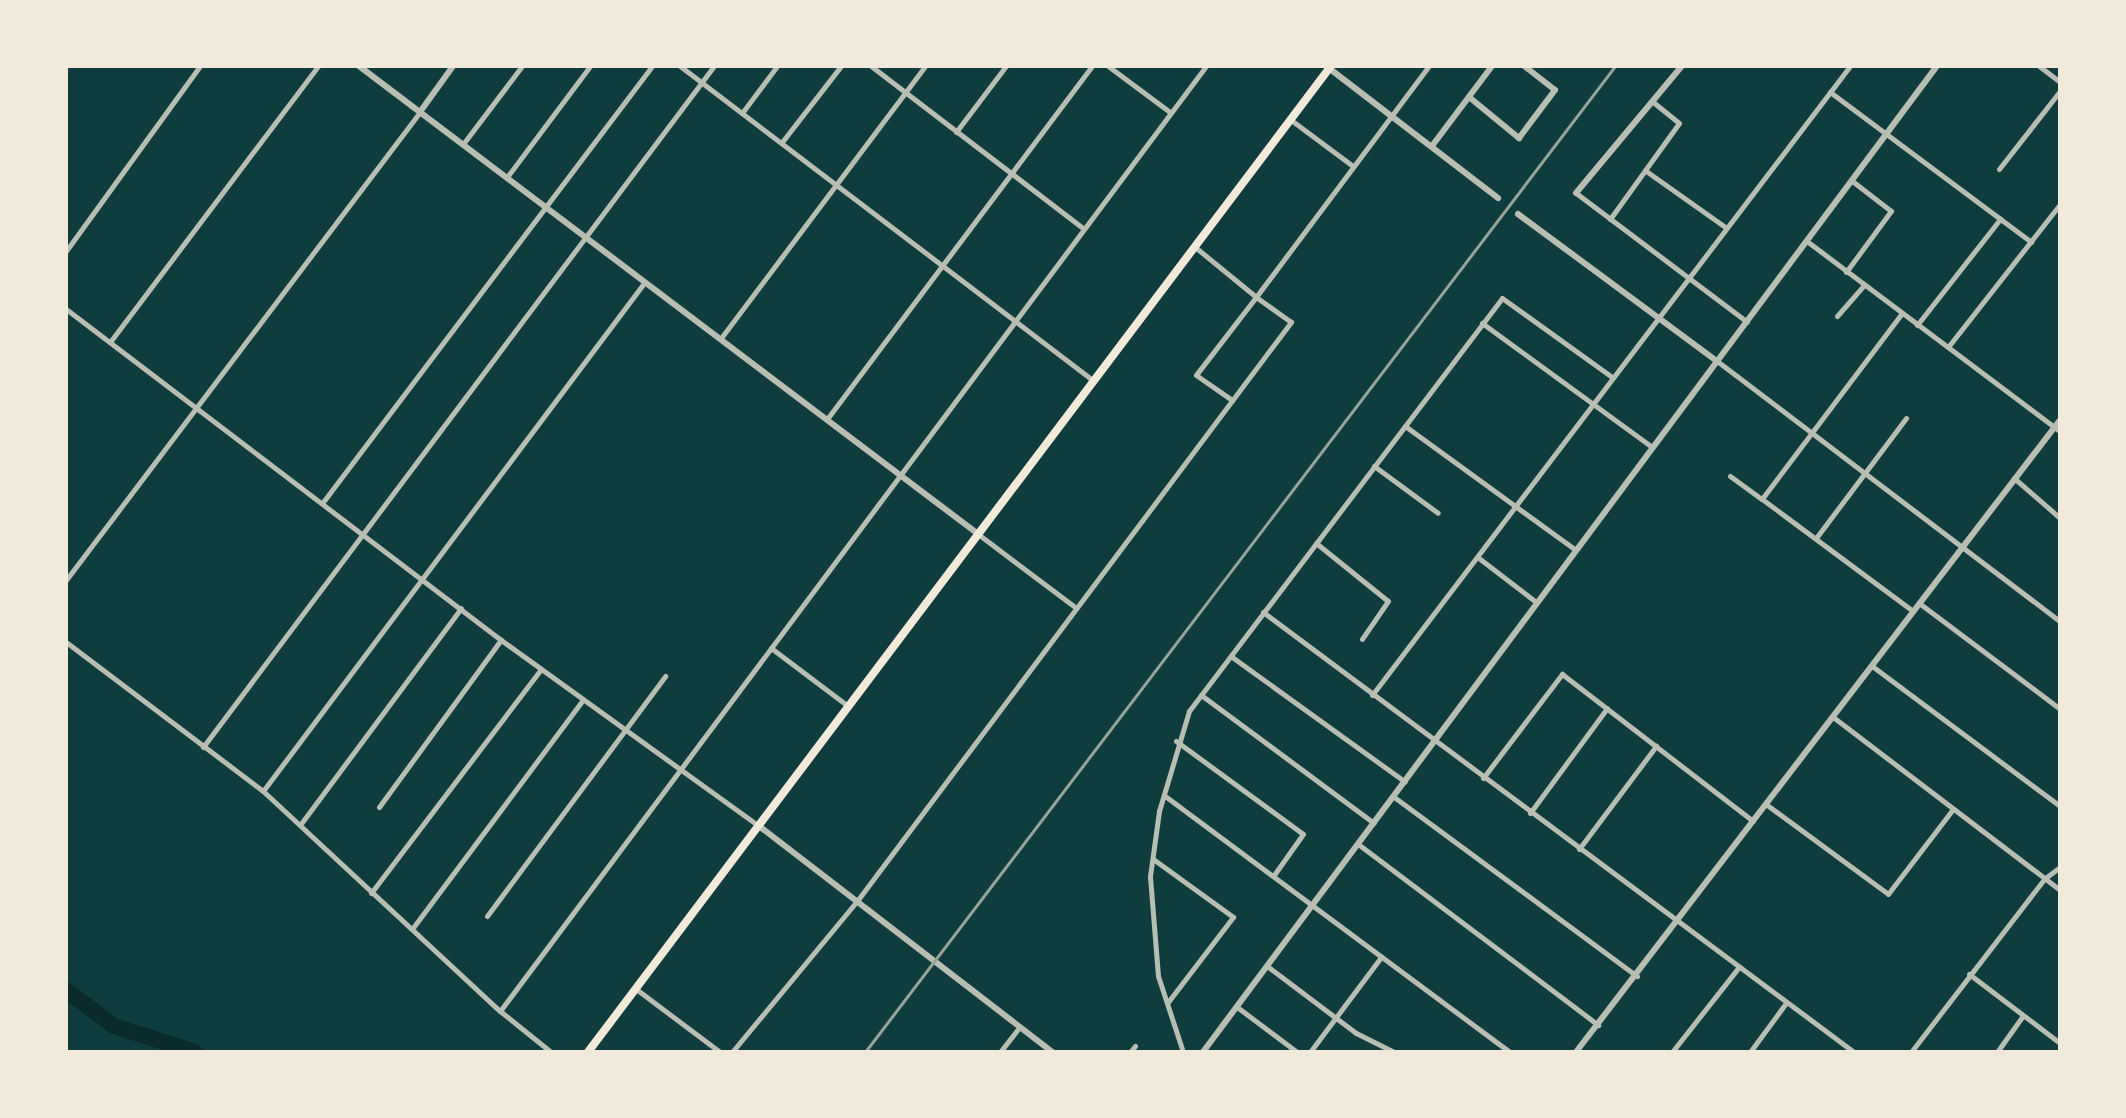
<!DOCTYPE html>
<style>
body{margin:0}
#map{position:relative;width:2126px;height:1118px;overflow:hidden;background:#0f3d3e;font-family:Quicksand,sans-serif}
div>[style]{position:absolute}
.river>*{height:16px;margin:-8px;padding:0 8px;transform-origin:8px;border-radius:8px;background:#0a2a2b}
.minor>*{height:5px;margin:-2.5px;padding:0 2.5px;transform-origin:2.5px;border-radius:2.5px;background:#b8beb3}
.tertiary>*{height:6px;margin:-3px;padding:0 3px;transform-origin:3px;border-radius:3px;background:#b8beb3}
.trunk>*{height:8px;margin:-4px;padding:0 4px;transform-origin:4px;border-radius:4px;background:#f1e9da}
.rail>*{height:3px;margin:-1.5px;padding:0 1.5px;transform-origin:1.5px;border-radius:1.5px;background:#97a49c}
span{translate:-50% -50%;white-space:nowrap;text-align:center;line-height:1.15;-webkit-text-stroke:6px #f1e9da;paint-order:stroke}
.frame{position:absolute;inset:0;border:68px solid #f1e9da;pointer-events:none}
</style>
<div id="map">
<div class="river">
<i style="left:66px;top:990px;width:60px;rotate:36.9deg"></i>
<i style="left:114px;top:1026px;width:85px;rotate:17.8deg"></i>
</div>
<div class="minor">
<i style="left:680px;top:66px;width:520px;rotate:37.27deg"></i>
<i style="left:871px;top:66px;width:267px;rotate:37.4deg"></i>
<i style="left:1108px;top:66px;width:77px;rotate:36.6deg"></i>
<i style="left:2039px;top:66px;width:26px;rotate:37deg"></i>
<i style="left:1830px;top:92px;width:251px;rotate:36.7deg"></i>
<i style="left:742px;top:113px;width:59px;rotate:-53.3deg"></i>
<i style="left:1291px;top:120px;width:77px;rotate:36.6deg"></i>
<i style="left:956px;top:132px;width:83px;rotate:-52.9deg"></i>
<i style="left:782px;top:142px;width:96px;rotate:-52.2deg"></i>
<i style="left:463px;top:144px;width:98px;rotate:-52.9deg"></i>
<i style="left:1999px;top:169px;width:99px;rotate:-52deg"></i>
<i style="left:1646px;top:171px;width:97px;rotate:35.3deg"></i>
<i style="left:507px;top:177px;width:139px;rotate:-53.2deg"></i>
<i style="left:1576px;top:193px;width:214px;rotate:37deg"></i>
<i style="left:1610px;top:219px;width:118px;rotate:-54.3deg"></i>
<i style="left:1679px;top:123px;width:35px;rotate:-141deg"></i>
<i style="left:1808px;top:242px;width:315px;rotate:36.9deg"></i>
<i style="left:1195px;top:247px;width:79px;rotate:39.3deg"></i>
<i style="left:1256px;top:297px;width:98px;rotate:127.6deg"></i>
<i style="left:1196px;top:375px;width:44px;rotate:34.8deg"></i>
<i style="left:66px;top:251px;width:228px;rotate:-54.1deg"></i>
<i style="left:1846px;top:272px;width:76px;rotate:-53.6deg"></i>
<i style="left:1891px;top:211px;width:49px;rotate:-142.4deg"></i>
<i style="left:66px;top:309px;width:547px;rotate:37.27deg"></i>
<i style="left:501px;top:640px;width:318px;rotate:35.8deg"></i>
<i style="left:1902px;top:313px;width:233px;rotate:127deg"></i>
<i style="left:1762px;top:499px;width:188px;rotate:36.6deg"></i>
<i style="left:1837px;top:316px;width:41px;rotate:-48.9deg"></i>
<i style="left:1482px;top:323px;width:210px;rotate:36.1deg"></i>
<i style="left:1917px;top:325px;width:135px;rotate:-51.9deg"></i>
<i style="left:721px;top:338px;width:340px;rotate:-53.1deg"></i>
<i style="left:110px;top:342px;width:346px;rotate:-53deg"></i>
<i style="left:1948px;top:347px;width:182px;rotate:-51.9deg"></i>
<i style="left:1717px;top:361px;width:430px;rotate:37.2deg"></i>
<i style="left:827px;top:419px;width:441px;rotate:-53.1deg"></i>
<i style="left:1405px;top:426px;width:209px;rotate:36deg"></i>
<i style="left:1374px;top:466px;width:79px;rotate:36.3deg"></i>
<i style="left:1730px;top:476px;width:39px;rotate:36deg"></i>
<i style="left:2014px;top:478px;width:61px;rotate:41deg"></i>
<i style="left:323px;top:502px;width:546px;rotate:-52.96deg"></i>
<i style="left:978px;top:534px;width:121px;rotate:37deg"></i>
<i style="left:1816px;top:538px;width:150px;rotate:-53.1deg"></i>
<i style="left:1316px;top:543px;width:92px;rotate:38.9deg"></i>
<i style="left:1388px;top:601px;width:46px;rotate:124.4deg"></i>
<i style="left:1480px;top:559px;width:71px;rotate:37.5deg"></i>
<i style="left:66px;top:580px;width:587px;rotate:-52.9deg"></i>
<i style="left:1919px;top:603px;width:176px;rotate:36.9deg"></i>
<i style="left:1263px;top:612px;width:737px;rotate:36.67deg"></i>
<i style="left:66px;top:642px;width:247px;rotate:37.1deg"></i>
<i style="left:263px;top:791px;width:323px;rotate:42.9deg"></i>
<i style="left:500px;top:1011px;width:65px;rotate:38.8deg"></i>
<i style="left:771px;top:648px;width:96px;rotate:37deg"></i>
<i style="left:1232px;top:657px;width:213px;rotate:35.8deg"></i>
<i style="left:1872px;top:666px;width:234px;rotate:36.7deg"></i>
<i style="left:1201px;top:695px;width:215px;rotate:36.5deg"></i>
<i style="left:1372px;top:695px;width:790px;rotate:-52.77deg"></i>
<i style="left:1833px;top:717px;width:285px;rotate:37.3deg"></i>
<i style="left:1176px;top:741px;width:157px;rotate:36.2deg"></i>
<i style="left:1303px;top:834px;width:50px;rotate:125.3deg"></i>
<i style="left:203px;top:747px;width:851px;rotate:-53.12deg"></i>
<i style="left:1483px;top:778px;width:131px;rotate:-52.8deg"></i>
<i style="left:1562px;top:674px;width:241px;rotate:37.6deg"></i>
<i style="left:263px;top:791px;width:635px;rotate:-53.13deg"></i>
<i style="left:1165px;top:796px;width:430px;rotate:36.6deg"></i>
<i style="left:1394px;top:797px;width:302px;rotate:36.4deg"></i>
<i style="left:1767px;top:805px;width:150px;rotate:36.3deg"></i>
<i style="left:1888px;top:894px;width:107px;rotate:-52.6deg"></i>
<i style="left:379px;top:807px;width:207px;rotate:-53.9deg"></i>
<i style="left:1530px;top:813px;width:130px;rotate:-53.7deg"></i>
<i style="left:300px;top:825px;width:270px;rotate:-53.4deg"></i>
<i style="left:1358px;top:844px;width:301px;rotate:37deg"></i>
<i style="left:1579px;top:849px;width:129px;rotate:-53.2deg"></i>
<i style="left:1153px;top:859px;width:99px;rotate:35.9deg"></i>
<i style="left:1233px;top:917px;width:107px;rotate:127.4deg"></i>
<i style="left:371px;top:893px;width:281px;rotate:-52.8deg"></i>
<i style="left:487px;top:916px;width:299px;rotate:-53.4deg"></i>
<i style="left:412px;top:929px;width:286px;rotate:-53.3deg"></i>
<i style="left:1267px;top:966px;width:111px;rotate:37deg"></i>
<i style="left:1356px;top:1033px;width:42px;rotate:26.6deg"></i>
<i style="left:1969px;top:974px;width:114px;rotate:37.2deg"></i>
<i style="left:636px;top:989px;width:105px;rotate:36.9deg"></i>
<i style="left:1237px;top:1007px;width:75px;rotate:36.9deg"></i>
<i style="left:500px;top:1011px;width:1180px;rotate:-53.24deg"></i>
<i style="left:732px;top:1052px;width:196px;rotate:-50.4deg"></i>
<i style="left:857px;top:901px;width:724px;rotate:-53.15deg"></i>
<i style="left:1291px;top:322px;width:43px;rotate:-144.5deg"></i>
<i style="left:1256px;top:297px;width:289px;rotate:-53.2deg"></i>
<i style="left:1000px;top:1052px;width:31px;rotate:-52deg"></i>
<i style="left:1130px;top:1052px;width:8px;rotate:-50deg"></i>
<i style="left:1183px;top:1052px;width:80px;rotate:-108.2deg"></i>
<i style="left:1158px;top:976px;width:100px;rotate:-94.6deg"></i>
<i style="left:1150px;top:876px;width:66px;rotate:-82.1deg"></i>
<i style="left:1159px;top:811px;width:104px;rotate:-73.3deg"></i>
<i style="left:1189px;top:711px;width:518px;rotate:-52.84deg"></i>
<i style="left:1502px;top:298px;width:135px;rotate:35.7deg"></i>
<i style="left:1310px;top:1052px;width:119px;rotate:-53.2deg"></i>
<i style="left:1672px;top:1052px;width:108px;rotate:-51.8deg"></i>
<i style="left:1750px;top:1052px;width:61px;rotate:-53.7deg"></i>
<i style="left:1911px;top:1052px;width:218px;rotate:-52.4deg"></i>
<i style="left:2044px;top:879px;width:20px;rotate:-37deg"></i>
<i style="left:1997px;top:1052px;width:43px;rotate:-54.5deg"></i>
</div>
<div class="tertiary">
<i style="left:359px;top:66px;width:776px;rotate:37.09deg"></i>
<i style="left:1330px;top:69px;width:212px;rotate:37.5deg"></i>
<i style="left:1469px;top:97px;width:65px;rotate:39.4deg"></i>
<i style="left:1519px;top:138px;width:60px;rotate:-53.1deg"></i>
<i style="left:1555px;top:90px;width:39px;rotate:-142deg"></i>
<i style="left:420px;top:112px;width:57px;rotate:-54.3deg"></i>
<i style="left:1432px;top:146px;width:100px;rotate:-53.1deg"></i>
<i style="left:1576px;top:193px;width:165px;rotate:-50.2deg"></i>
<i style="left:1518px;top:214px;width:247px;rotate:36.5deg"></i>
<i style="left:759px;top:826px;width:370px;rotate:37.6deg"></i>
<i style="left:1203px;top:1052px;width:1229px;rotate:-53.34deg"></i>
<i style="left:1576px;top:1052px;width:796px;rotate:-52.55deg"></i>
</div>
<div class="trunk">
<i style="left:588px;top:1052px;width:1235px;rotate:-53deg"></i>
</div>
<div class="rail">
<i style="left:865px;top:1052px;width:1239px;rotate:-52.74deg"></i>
</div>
<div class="frame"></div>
</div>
